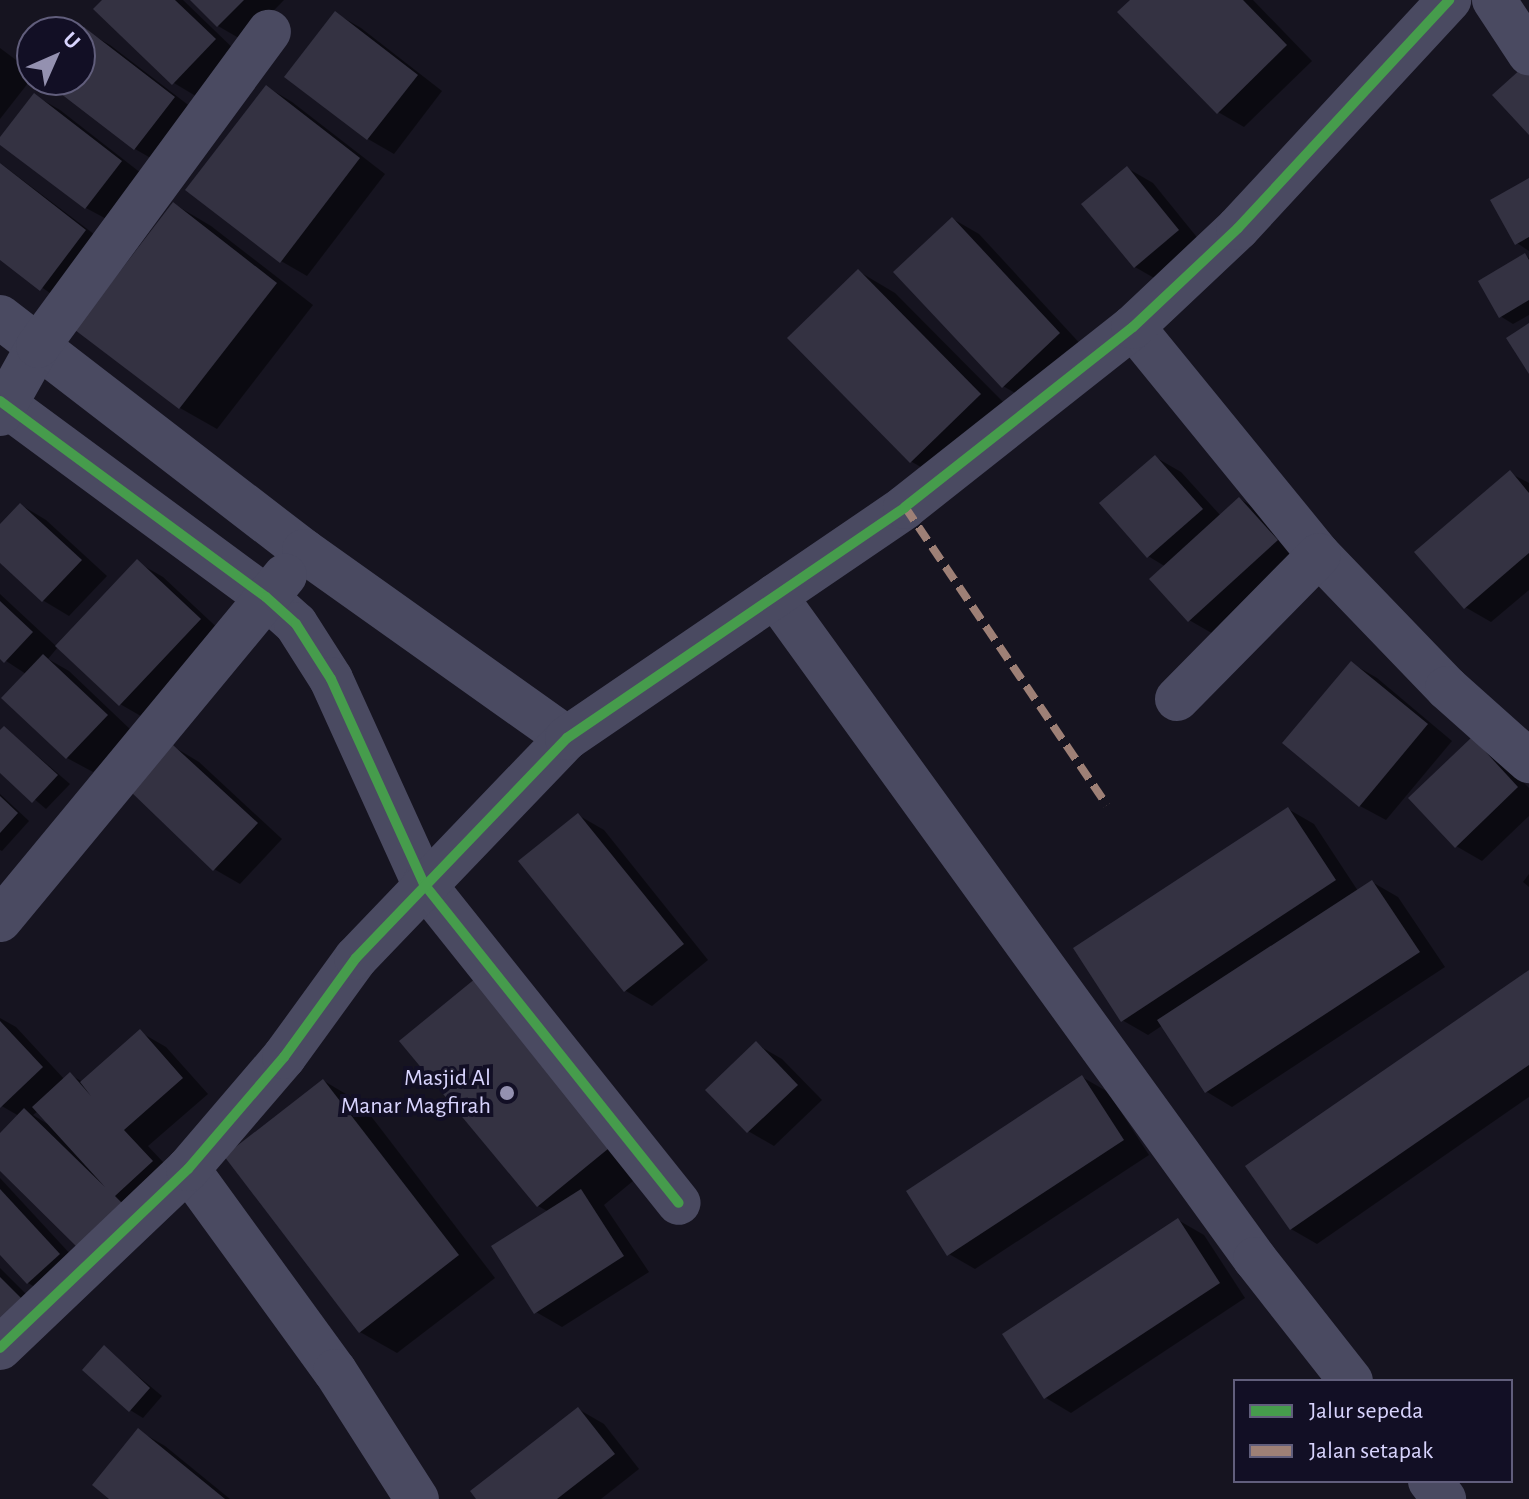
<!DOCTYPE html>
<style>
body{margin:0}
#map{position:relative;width:1529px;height:1499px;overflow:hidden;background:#161420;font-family:"Alegreya Sans",sans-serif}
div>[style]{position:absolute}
.shadow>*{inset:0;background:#0007}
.building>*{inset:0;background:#343242}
.minor>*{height:44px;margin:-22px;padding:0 22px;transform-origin:22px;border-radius:22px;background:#4a4a61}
.tertiary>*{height:44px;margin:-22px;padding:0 22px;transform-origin:22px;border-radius:22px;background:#4a4a61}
.quiet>*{height:8px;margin-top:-4px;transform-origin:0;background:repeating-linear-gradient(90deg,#9e8076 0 16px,transparent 0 24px)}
.cycleway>*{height:10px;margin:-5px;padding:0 5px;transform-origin:5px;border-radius:5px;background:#469c4c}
.dots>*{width:22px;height:22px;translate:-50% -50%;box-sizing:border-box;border:4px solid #120f25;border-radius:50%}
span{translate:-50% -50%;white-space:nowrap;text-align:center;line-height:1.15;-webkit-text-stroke:8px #120f25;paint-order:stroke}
.poi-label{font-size:24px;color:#d8d4fe}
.right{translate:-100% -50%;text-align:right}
.legend{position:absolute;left:1233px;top:1379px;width:280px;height:104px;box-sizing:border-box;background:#120f25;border:2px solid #615e7c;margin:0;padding:10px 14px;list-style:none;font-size:24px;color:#d8d4fe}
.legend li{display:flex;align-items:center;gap:16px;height:40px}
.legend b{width:40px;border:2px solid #615e7c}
.north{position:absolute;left:16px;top:16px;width:80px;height:80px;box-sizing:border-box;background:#120f25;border:2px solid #615e7c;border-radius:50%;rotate:45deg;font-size:22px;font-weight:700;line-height:32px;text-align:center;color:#d8d4fe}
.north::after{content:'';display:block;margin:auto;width:28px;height:36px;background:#9491b0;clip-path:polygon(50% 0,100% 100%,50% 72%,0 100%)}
</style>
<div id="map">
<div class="shadow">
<i style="clip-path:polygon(104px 0,183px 0,240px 55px,199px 98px,174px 83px)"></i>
<i style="clip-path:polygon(192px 0,284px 0,244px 41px,218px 26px)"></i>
<i style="clip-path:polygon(1132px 0,1253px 0,1312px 61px,1244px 127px,1218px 112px)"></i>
<i style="clip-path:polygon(335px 13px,361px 28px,442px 91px,394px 154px,368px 139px)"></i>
<i style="clip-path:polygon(84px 30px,110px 45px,200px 114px,161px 164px,135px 149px,47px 80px,80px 80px,80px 35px)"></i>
<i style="clip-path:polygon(0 48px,32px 72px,32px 78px,0 119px)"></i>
<i style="clip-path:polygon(267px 87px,292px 102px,385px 174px,307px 276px,281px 261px)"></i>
<i style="clip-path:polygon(34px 95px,60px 110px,146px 177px,112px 222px,86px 208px,0 142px)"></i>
<i style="clip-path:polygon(0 163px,111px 247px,67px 305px,0 258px)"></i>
<i style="clip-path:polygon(1127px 168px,1153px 183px,1204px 246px,1161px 282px,1135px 267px)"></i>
<i style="clip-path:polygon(1529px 180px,1529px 251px,1517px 243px)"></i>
<i style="clip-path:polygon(174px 204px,211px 226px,313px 305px,217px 429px,180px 408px)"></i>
<i style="clip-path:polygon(953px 219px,979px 234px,1085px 349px,1029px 401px,1003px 386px)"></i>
<i style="clip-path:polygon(1525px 256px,1529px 258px,1529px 315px,1513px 324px,1500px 316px)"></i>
<i style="clip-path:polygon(858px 271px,895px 293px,1017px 416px,949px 483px,912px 462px,790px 338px)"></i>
<i style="clip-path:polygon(1155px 457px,1181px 472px,1221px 516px,1240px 499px,1265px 514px,1303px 556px,1215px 635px,1189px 620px,1166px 567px,1148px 556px)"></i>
<i style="clip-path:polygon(1510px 473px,1529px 483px,1529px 590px,1491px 622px,1465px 607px)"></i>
<i style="clip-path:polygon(21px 505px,46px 520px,107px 576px,69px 616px,44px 601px,0 560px,0 527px)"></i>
<i style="clip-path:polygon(137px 562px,163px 577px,225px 635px,146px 719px,120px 704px,58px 647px,48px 659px,69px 671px,132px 731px,93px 772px,67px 758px,26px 674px,0 657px,0 594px,57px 647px)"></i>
<i style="clip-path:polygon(1351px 663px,1377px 678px,1452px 741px,1386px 820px,1360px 806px,1285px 743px)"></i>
<i style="clip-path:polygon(5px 728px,70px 784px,46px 809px,0 770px,0 733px)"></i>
<i style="clip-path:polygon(1472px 740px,1498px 755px,1529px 788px,1529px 816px,1482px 861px,1456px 846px)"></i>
<i style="clip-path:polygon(174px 747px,199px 762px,282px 839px,240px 884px,214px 869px)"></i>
<i style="clip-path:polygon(0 794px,29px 821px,2px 851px,0 850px)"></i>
<i style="clip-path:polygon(1288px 809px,1314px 824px,1358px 891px,1372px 882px,1398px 897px,1445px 967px,1232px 1107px,1207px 1092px,1163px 1025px,1148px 1035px,1122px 1020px)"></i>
<i style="clip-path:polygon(578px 815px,604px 830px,708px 960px,652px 1006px,626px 991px)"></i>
<i style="clip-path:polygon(1529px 874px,1529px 887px,1523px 882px)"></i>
<i style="clip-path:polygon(1529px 973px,1529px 1097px,1317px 1244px,1291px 1229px)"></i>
<i style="clip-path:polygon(evenodd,0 1018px,16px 1027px,65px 1080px,70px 1075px,83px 1082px,140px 1032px,166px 1047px,208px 1094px,148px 1146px,177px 1177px,140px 1212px,0 1168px,0 1136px,19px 1116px,0 1105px,0 1018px,38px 1111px,49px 1125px,33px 1115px,38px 1111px)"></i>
<i style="clip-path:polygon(402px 1042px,650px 1167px,604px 1205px,649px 1272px,562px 1327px,536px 1312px,549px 1212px,538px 1206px)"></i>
<i style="clip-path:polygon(756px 1044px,782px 1059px,822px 1100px,774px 1146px,748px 1131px)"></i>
<i style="clip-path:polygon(1082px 1077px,1108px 1092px,1149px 1155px,975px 1269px,949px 1254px)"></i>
<i style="clip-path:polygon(324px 1081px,361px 1103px,495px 1278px,397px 1353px,360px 1332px)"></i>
<i style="clip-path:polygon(0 1178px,85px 1270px,54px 1298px,28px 1283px,0 1252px)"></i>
<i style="clip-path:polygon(1178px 1220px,1204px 1235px,1245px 1298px,1071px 1413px,1046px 1398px)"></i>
<i style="clip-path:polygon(0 1268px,49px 1317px,0 1357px)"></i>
<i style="clip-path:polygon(104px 1348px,162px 1396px,143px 1418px,130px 1410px)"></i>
<i style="clip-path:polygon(578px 1409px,604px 1424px,639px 1469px,601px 1499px,479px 1499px)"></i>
<i style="clip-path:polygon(139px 1431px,165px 1446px,230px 1499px,112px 1499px)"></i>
</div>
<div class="building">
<i style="clip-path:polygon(102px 0,175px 0,216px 39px,172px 85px,93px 9px)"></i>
<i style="clip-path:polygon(190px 0,244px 0,217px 27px)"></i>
<i style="clip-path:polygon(1130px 0,1243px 0,1287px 45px,1217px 114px,1117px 12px)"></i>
<i style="clip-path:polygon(335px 11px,418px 75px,367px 140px,284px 77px)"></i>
<i style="clip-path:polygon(84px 27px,175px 97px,134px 150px,43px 80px,80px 80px,80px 32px)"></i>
<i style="clip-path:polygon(1522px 68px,1529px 75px,1529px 135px,1492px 95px)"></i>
<i style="clip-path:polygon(266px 85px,360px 158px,280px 263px,185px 190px)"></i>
<i style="clip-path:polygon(34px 93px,122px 161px,85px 209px,0 145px,0 137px)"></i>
<i style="clip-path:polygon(0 163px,86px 230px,40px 291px,0 260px)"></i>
<i style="clip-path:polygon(1127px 166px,1179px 230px,1134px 268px,1081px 204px)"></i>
<i style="clip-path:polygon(1529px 178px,1529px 237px,1515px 245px,1490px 200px)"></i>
<i style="clip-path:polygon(173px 202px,277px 283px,179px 409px,75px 330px)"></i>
<i style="clip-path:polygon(952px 217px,1060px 333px,1002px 388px,893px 272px)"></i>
<i style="clip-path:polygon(1525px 253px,1529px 260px,1529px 300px,1499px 318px,1478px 281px)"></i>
<i style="clip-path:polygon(858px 269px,981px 394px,910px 463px,787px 338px)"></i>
<i style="clip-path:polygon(1529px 323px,1529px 374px,1506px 338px)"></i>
<i style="clip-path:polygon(1155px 455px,1203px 509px,1147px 558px,1099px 503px)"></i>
<i style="clip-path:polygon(1510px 470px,1529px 493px,1529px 553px,1464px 609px,1414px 552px)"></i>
<i style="clip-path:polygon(1239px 497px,1278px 540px,1188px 622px,1149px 579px)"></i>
<i style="clip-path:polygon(20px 503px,82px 560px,42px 602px,0 563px,0 524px)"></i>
<i style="clip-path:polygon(137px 559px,201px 619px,119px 706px,55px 646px)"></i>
<i style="clip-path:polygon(0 601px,33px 632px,4px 663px,0 659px)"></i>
<i style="clip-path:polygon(43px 654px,108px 715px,66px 759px,1px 698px)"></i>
<i style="clip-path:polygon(1351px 661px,1428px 724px,1359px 807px,1282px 743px)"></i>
<i style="clip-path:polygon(4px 726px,58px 775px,32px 803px,0 773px,0 730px)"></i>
<i style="clip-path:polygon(1472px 737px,1518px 787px,1455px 848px,1408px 798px)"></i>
<i style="clip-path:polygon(173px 745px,258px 823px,213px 871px,129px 790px)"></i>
<i style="clip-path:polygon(0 796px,18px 813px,0 833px)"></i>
<i style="clip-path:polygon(1288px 807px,1336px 880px,1121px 1022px,1073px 948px)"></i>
<i style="clip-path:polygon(578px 813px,684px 944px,624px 992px,518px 861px)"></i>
<i style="clip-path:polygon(1372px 880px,1420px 952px,1205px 1093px,1157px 1020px)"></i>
<i style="clip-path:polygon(1529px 970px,1529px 1065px,1290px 1230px,1245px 1166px)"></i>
<i style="clip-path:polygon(476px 978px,614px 1144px,537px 1207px,399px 1041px)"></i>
<i style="clip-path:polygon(0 1021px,43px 1067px,0 1108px)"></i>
<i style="clip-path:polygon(140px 1029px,183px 1078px,124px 1130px,153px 1161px,115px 1196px,122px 1203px,78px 1248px,0 1171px,0 1133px,24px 1108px,105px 1187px,32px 1107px,70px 1072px,91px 1096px,80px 1082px)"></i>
<i style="clip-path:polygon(756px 1041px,798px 1085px,747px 1133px,705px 1090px)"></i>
<i style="clip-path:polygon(1082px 1075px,1124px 1140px,947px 1256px,906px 1191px)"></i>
<i style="clip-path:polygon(323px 1079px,459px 1255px,359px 1333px,224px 1156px)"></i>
<i style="clip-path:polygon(0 1189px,60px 1254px,27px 1284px,0 1255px)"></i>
<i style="clip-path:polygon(581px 1189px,624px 1256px,534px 1314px,491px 1246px)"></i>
<i style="clip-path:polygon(1178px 1218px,1220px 1283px,1044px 1399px,1002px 1334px)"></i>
<i style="clip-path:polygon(0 1277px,24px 1301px,0 1325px)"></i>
<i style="clip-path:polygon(104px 1345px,150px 1388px,129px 1412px,82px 1370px)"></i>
<i style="clip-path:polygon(578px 1407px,615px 1454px,557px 1499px,476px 1499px,470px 1491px)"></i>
<i style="clip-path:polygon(138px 1428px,225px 1499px,109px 1499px,92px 1485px)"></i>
</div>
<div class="minor">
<i style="left:1494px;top:0;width:64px;rotate:56.6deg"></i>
<i style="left:0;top:317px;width:384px;rotate:37.6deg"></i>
<i style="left:304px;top:551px;width:323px;rotate:35.4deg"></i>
<i style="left:1133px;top:327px;width:294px;rotate:50.8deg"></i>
<i style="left:1319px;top:555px;width:185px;rotate:46.1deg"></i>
<i style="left:1447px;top:688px;width:110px;rotate:41.7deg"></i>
<i style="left:0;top:401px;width:330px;rotate:36.4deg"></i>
<i style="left:266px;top:597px;width:40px;rotate:42deg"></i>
<i style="left:296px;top:624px;width:65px;rotate:57.5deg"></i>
<i style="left:331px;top:679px;width:225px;rotate:65.6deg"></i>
<i style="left:424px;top:884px;width:408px;rotate:51.4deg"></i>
<i style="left:0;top:414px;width:78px;rotate:-60.8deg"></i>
<i style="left:38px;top:346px;width:390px;rotate:-53.7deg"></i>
<i style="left:775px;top:596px;width:819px;rotate:54.1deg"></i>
<i style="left:1255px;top:1259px;width:155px;rotate:51.8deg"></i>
<i style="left:1177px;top:699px;width:202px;rotate:-45.4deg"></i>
<i style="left:0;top:920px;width:447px;rotate:-50.4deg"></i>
<i style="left:188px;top:1169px;width:250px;rotate:54deg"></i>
<i style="left:335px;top:1371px;width:152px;rotate:57.4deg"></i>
<i style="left:1430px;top:1481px;width:23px;rotate:52deg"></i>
</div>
<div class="tertiary">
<i style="left:0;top:1348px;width:260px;rotate:-43.6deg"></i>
<i style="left:188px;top:1169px;width:148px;rotate:-49.4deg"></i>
<i style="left:284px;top:1057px;width:122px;rotate:-54deg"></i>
<i style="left:356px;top:958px;width:305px;rotate:-46.2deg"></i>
<i style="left:567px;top:738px;width:409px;rotate:-34.3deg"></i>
<i style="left:905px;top:507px;width:290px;rotate:-38.3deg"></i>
<i style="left:1133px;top:327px;width:144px;rotate:-43.3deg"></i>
<i style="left:1238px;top:228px;width:311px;rotate:-47.2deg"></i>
</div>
<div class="quiet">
<i style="left:905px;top:507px;width:360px;rotate:55.9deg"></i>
</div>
<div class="cycleway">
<i style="left:0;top:401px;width:330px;rotate:36.4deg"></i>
<i style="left:266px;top:597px;width:40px;rotate:42deg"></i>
<i style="left:296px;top:624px;width:65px;rotate:57.5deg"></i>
<i style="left:331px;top:679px;width:225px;rotate:65.6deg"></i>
<i style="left:424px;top:884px;width:408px;rotate:51.4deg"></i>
<i style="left:0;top:1348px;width:260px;rotate:-43.6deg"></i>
<i style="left:188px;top:1169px;width:148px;rotate:-49.4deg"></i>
<i style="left:284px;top:1057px;width:122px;rotate:-54deg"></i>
<i style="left:356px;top:958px;width:305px;rotate:-46.2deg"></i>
<i style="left:567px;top:738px;width:409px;rotate:-34.3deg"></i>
<i style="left:905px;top:507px;width:290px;rotate:-38.3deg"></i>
<i style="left:1133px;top:327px;width:144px;rotate:-43.3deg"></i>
<i style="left:1238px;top:228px;width:311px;rotate:-47.2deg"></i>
</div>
<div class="dots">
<i style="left:507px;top:1093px;background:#9491b0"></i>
</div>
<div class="poi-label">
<span class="right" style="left:491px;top:1093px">Masjid Al<br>Manar Magfirah</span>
</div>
<ul class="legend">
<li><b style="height:10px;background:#469c4c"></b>Jalur sepeda</li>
<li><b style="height:10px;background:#9e8076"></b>Jalan setapak</li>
</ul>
<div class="north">U</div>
</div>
